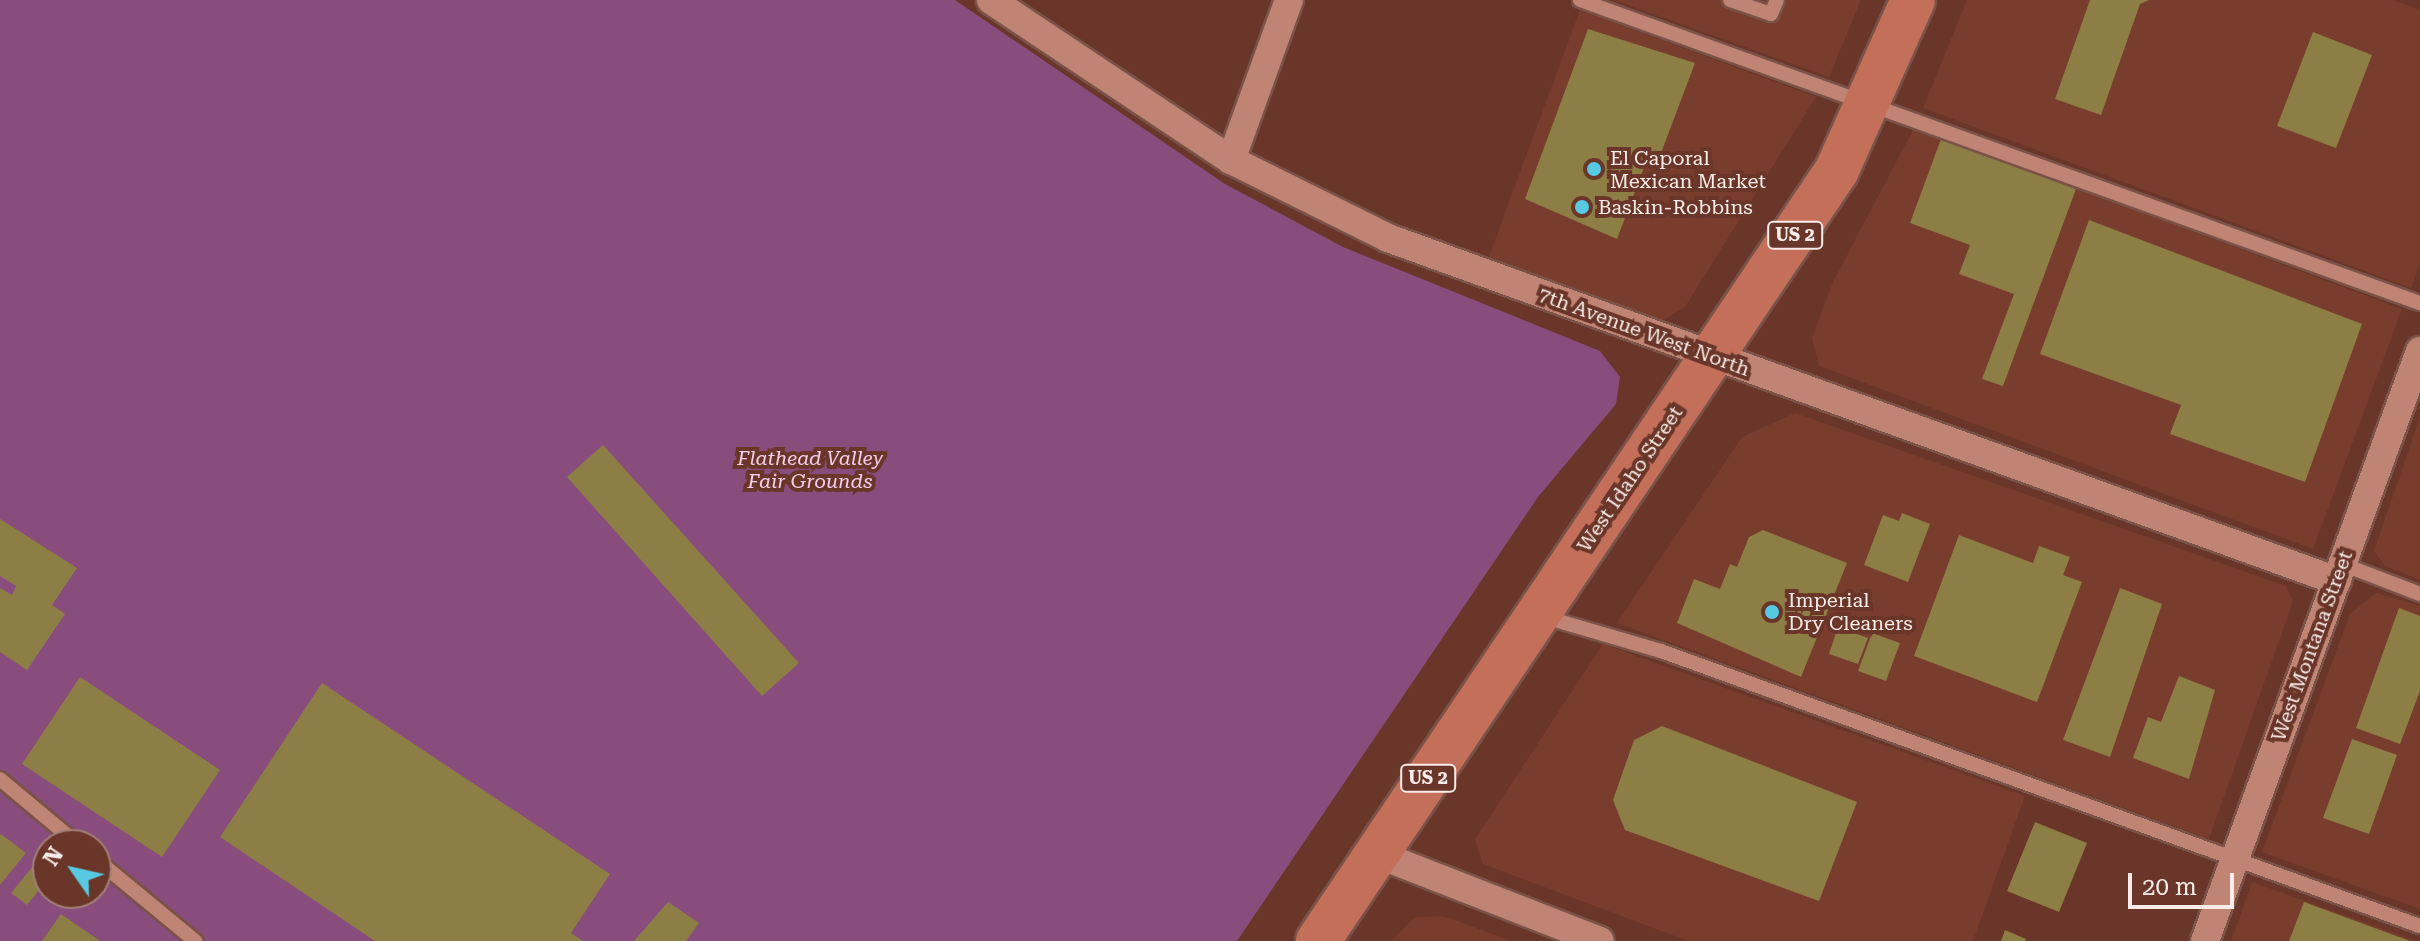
<!DOCTYPE html>
<style>
body{margin:0}
#map{position:relative;width:2420px;height:941px;overflow:hidden;background:#6a3629;font-family:"Roboto Serif",serif}
div>[style]{position:absolute}
.built>*{inset:0;background:#793d2e}
.green>*{inset:0;background:#894d7d}
.building>*{inset:0;background:#8d7e46}
.roads{filter:drop-shadow(2px 0 #7a5248) drop-shadow(-2px 0 #7a5248) drop-shadow(0 2px #7a5248) drop-shadow(0 -2px #7a5248)}
.service>*{height:14px;margin:-7px;padding:0 7px;transform-origin:7px;border-radius:7px;background:#c08475}
.minor>*{height:28px;margin:-14px;padding:0 14px;transform-origin:14px;border-radius:14px;background:#c08475}
.trunk>*{height:44px;margin:-22px;padding:0 22px;transform-origin:22px;border-radius:22px;background:#c36f5a}
.dots>*{width:22px;height:22px;translate:-50% -50%;box-sizing:border-box;border:4px solid #6a3629;border-radius:50%}
span{translate:-50% -50%;white-space:nowrap;text-align:center;line-height:1.15;-webkit-text-stroke:8px #6a3629;paint-order:stroke}
.shield-label span{padding:2px 6px;background:#6a3629;border:2px solid;border-radius:6px;-webkit-text-stroke-width:0}
.shield-label{font-size:18px;color:#faede9;font-weight:700}
.poi-label{font-size:20px;color:#faede9}
.left{translate:0 -50%;text-align:left}
.street-label{font-size:20px;color:#faede9}
.park-label{font-size:20px;color:#f6ceec;font-style:italic}
.north{position:absolute;left:32px;top:829px;width:80px;height:80px;box-sizing:border-box;background:#6a3629;border:2px solid #a47f76;border-radius:50%;rotate:304deg;font-size:22px;font-weight:700;line-height:32px;text-align:center;color:#faede9}
.north::after{content:'';display:block;margin:auto;width:28px;height:36px;background:#57c9e2;clip-path:polygon(50% 0,100% 100%,50% 72%,0 100%)}
.scale{position:absolute;left:2128px;top:873px;width:106px;height:36px;box-sizing:border-box;border:4px solid #faede9;border-top:0;padding-left:10px;font-size:24px;line-height:28px;white-space:nowrap;color:#faede9;-webkit-text-stroke:6px #6a3629;paint-order:stroke}
</style>
<div id="map">
<div class="built">
<i style="clip-path:polygon(1614px 0,1861px 0,1829px 77px)"></i>
<i style="clip-path:polygon(1967px 0,2393px 0,2420px 10px,2420px 264px,2411px 288px,1923px 108px)"></i>
<i style="clip-path:polygon(1580px 10px,1816px 97px,1685px 307px,1663px 320px,1488px 259px)"></i>
<i style="clip-path:polygon(1914px 128px,2402px 309px,2313px 549px,1819px 366px,1812px 338px,1833px 282px)"></i>
<i style="clip-path:polygon(1795px 413px,2286px 586px,2293px 601px,2209px 839px,1617px 623px,1742px 437px)"></i>
<i style="clip-path:polygon(2420px 417px,2420px 580px,2385px 566px,2374px 551px)"></i>
<i style="clip-path:polygon(2376px 593px,2420px 606px,2420px 909px,2262px 852px,2350px 614px)"></i>
<i style="clip-path:polygon(1603px 644px,2025px 796px,1973px 941px,1688px 941px,1483px 864px,1475px 839px)"></i>
<i style="clip-path:polygon(2252px 882px,2417px 941px,2231px 941px)"></i>
<i style="clip-path:polygon(1437px 916px,1450px 918px,1511px 941px,1392px 941px,1414px 918px)"></i>
</div>
<div class="green">
<i style="clip-path:polygon(evenodd,0 0,955px 0,1225px 184px,1343px 247px,1600px 351px,1620px 377px,1616px 404px,1538px 497px,1237px 941px,0 941px,0 0,48px 845px,96px 845px,96px 893px,48px 893px,48px 845px)"></i>
</div>
<div class="building">
<i style="clip-path:polygon(2090px 0,2149px 0,2140px 4px,2101px 115px,2055px 99px)"></i>
<i style="clip-path:polygon(1588px 29px,1695px 63px,1658px 161px,1648px 157px,1617px 239px,1525px 199px)"></i>
<i style="clip-path:polygon(2313px 32px,2372px 55px,2336px 148px,2277px 126px)"></i>
<i style="clip-path:polygon(1941px 139px,2076px 189px,2003px 386px,1982px 379px,2014px 294px,1959px 274px,1970px 245px,1910px 223px)"></i>
<i style="clip-path:polygon(2089px 220px,2362px 324px,2305px 482px,2170px 434px,2181px 405px,2040px 354px)"></i>
<i style="clip-path:polygon(603px 445px,799px 663px,762px 696px,567px 477px)"></i>
<i style="clip-path:polygon(1902px 513px,1930px 524px,1908px 582px,1864px 565px,1883px 515px,1899px 521px)"></i>
<i style="clip-path:polygon(0 519px,77px 568px,52px 605px,65px 614px,27px 670px,0 652px,0 588px,12px 595px,16px 586px,0 576px)"></i>
<i style="clip-path:polygon(1763px 530px,1847px 563px,1801px 677px,1677px 623px,1694px 579px,1720px 589px,1730px 564px,1737px 567px,1749px 537px)"></i>
<i style="clip-path:polygon(1959px 535px,2033px 563px,2039px 546px,2070px 557px,2063px 575px,2082px 582px,2037px 702px,1914px 656px)"></i>
<i style="clip-path:polygon(2120px 588px,2162px 604px,2110px 757px,2063px 740px)"></i>
<i style="clip-path:polygon(2399px 608px,2420px 616px,2420px 691px,2400px 744px,2356px 728px)"></i>
<i style="clip-path:polygon(1838px 627px,1868px 638px,1858px 664px,1829px 654px)"></i>
<i style="clip-path:polygon(1872px 633px,1900px 643px,1886px 681px,1858px 671px)"></i>
<i style="clip-path:polygon(2179px 676px,2215px 690px,2189px 779px,2133px 758px,2148px 717px,2161px 722px)"></i>
<i style="clip-path:polygon(80px 677px,220px 770px,162px 857px,22px 764px)"></i>
<i style="clip-path:polygon(322px 683px,610px 874px,571px 933px,583px 941px,375px 941px,220px 837px)"></i>
<i style="clip-path:polygon(1662px 726px,1857px 802px,1819px 901px,1625px 830px,1613px 800px,1634px 740px)"></i>
<i style="clip-path:polygon(2352px 739px,2397px 755px,2369px 834px,2323px 818px)"></i>
<i style="clip-path:polygon(2035px 822px,2087px 843px,2059px 912px,2007px 891px)"></i>
<i style="clip-path:polygon(1px 834px,26px 853px,0 885px,0 835px)"></i>
<i style="clip-path:polygon(38px 860px,48px 879px,27px 905px,11px 893px)"></i>
<i style="clip-path:polygon(668px 902px,699px 923px,686px 941px,634px 941px)"></i>
<i style="clip-path:polygon(2304px 902px,2410px 941px,2289px 941px)"></i>
<i style="clip-path:polygon(61px 914px,100px 941px,42px 941px)"></i>
<i style="clip-path:polygon(2005px 930px,2026px 939px,2025px 941px,2001px 941px)"></i>
</div>
<div class="roads">
<div class="service">
<i style="left:1580px;top:0;width:893px;rotate:19.84deg"></i>
<i style="left:1730px;top:0;width:43px;rotate:18.9deg"></i>
<i style="left:1771px;top:14px;width:15px;rotate:-67deg"></i>
<i style="left:2342px;top:564px;width:84px;rotate:21deg"></i>
<i style="left:1541px;top:616px;width:125px;rotate:16.3deg"></i>
<i style="left:1661px;top:651px;width:807px;rotate:19.92deg"></i>
<i style="left:0;top:779px;width:103px;rotate:39.9deg"></i>
<i style="left:96px;top:859px;width:129px;rotate:39.6deg"></i>
</div>
<div class="minor">
<i style="left:991px;top:0;width:288px;rotate:33.7deg"></i>
<i style="left:1231px;top:160px;width:175px;rotate:26.4deg"></i>
<i style="left:1388px;top:238px;width:1009px;rotate:19.87deg"></i>
<i style="left:1231px;top:160px;width:170px;rotate:-70.1deg"></i>
<i style="left:1377px;top:854px;width:239px;rotate:21.3deg"></i>
<i style="left:2205px;top:941px;width:628px;rotate:-69.98deg"></i>
</div>
<div class="trunk">
<i style="left:1318px;top:941px;width:929px;rotate:-56.05deg"></i>
<i style="left:1837px;top:170px;width:186px;rotate:-65.9deg"></i>
</div>
</div>
<div class="dots">
<i style="left:1594px;top:169px;background:#57c9e2"></i>
<i style="left:1582px;top:207px;background:#57c9e2"></i>
<i style="left:1772px;top:612px;background:#57c9e2"></i>
</div>
<div class="shield-label">
<span style="left:1795px;top:235px">US 2</span>
<span style="left:1428px;top:778px">US 2</span>
</div>
<div class="poi-label">
<span class="left" style="left:1610px;top:170px">El Caporal<br>Mexican Market</span>
<span class="left" style="left:1598px;top:207px">Baskin-Robbins</span>
<span class="left" style="left:1788px;top:612px">Imperial<br>Dry Cleaners</span>
</div>
<div class="street-label">
<span style="left:1644px;top:332px;rotate:20deg">7th Avenue West North</span>
<span style="left:1630px;top:479px;rotate:-56deg">West Idaho Street</span>
<span style="left:2312px;top:646px;rotate:-70deg">West Montana Street</span>
</div>
<div class="park-label">
<span style="left:810px;top:470px">Flathead Valley<br>Fair Grounds</span>
</div>
<div class="north">N</div>
<div class="scale">20 m</div>
</div>
